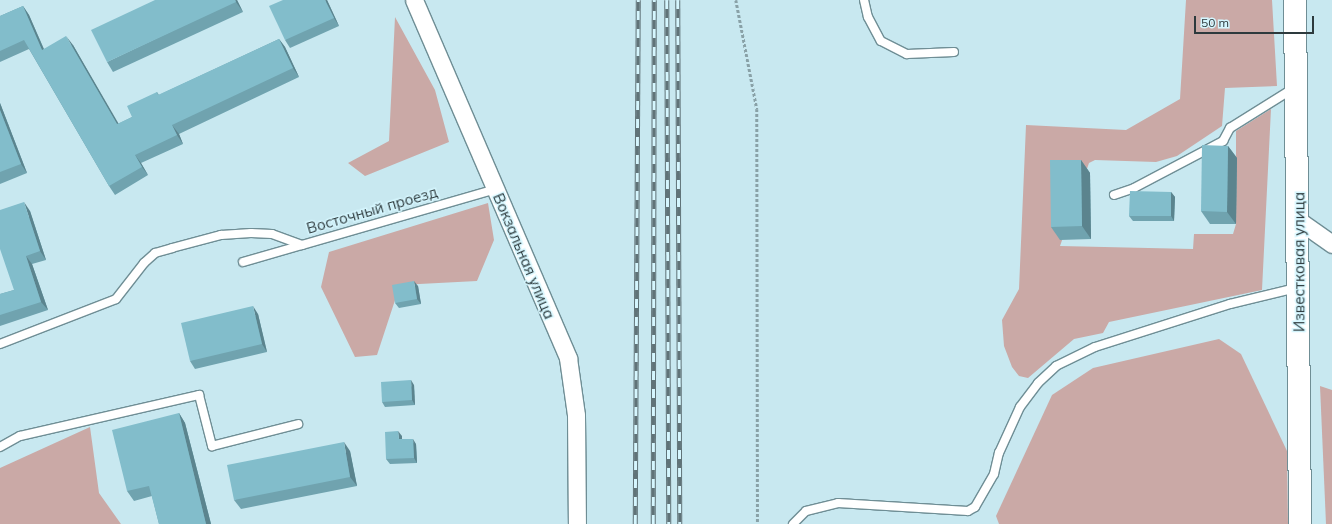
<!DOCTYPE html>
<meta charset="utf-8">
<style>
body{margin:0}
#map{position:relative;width:1332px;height:524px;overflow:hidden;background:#c8e8f0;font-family:Mulish,sans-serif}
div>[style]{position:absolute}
.green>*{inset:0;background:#caa9a6}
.path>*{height:2.5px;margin-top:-1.25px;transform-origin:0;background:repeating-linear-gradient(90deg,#89a1a7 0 3px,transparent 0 5px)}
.roads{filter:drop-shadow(1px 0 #6f8e95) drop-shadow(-1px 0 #6f8e95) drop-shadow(0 1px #6f8e95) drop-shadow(0 -1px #6f8e95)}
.lane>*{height:8px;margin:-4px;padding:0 4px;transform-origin:4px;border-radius:4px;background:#fff}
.street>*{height:17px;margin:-8.5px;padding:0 8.5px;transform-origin:8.5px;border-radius:8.5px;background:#fff}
.secondary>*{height:22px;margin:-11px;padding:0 11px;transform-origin:11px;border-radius:11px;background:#fff}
.rail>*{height:4.5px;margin-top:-2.25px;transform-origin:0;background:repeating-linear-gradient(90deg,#d5f6fe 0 9px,#607378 0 18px);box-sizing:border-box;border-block:1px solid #607378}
.wall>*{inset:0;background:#70a3af}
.shaded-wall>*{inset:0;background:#5b848e}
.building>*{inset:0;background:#82bdcb}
span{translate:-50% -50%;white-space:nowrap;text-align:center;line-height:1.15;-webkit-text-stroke:3px #d5f6fe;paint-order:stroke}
.street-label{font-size:15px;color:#2d3a3d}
.scale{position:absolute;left:1194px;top:16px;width:120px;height:18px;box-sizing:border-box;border:2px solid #2d3a3d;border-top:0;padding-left:5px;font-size:12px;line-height:14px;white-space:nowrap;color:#2d3a3d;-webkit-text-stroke:3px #d5f6fe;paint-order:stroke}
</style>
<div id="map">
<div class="green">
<i style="clip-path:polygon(1186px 0,1272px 0,1277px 86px,1225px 88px,1222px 126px,1177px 156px,1156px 162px,1095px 160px,1089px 163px,1060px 246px,1193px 249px,1194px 234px,1233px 234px,1236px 224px,1236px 131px,1271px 109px,1262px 290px,1109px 322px,1103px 333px,1074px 339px,1028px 378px,1019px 376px,1012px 367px,1004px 346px,1002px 320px,1019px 289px,1026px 125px,1126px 130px,1180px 99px)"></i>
<i style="clip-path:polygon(395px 17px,435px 90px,449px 142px,365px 176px,348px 163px,389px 141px)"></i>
<i style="clip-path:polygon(488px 203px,494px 240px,477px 281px,400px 285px,377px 355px,355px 357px,321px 287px,329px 252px)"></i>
<i style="clip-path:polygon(1219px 339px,1241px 354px,1287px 451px,1288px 524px,999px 524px,996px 516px,1052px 395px,1093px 368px)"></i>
<i style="clip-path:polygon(1320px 386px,1332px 390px,1332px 524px,1326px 524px)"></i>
<i style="clip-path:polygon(90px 427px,99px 493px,121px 524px,0 524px,0 468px)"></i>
</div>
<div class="path">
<i style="left:736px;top:0;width:111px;rotate:79.1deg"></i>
<i style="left:757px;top:109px;width:415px;rotate:89.9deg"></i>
</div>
<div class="roads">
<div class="lane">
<i style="left:864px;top:0;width:17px;rotate:77deg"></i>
<i style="left:868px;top:17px;width:27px;rotate:62deg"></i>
<i style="left:881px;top:41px;width:29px;rotate:27deg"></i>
<i style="left:907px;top:54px;width:47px;rotate:-2.4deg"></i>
<i style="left:1114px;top:195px;width:21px;rotate:-19deg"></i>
<i style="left:1134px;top:188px;width:101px;rotate:-27.8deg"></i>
<i style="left:1223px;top:141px;width:15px;rotate:-62deg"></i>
<i style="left:1230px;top:128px;width:75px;rotate:-32deg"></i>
<i style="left:243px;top:262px;width:61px;rotate:-16.1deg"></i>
<i style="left:0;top:344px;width:124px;rotate:-21.2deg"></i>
<i style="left:116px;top:299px;width:46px;rotate:-52.1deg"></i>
<i style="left:144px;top:263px;width:15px;rotate:-42deg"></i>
<i style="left:155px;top:253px;width:18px;rotate:-16deg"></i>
<i style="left:172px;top:248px;width:51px;rotate:-14.9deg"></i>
<i style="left:221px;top:235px;width:30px;rotate:-4deg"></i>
<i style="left:251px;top:233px;width:21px;rotate:3deg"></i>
<i style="left:272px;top:234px;width:32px;rotate:20deg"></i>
<i style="left:302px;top:245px;width:202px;rotate:-16.1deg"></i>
<i style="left:0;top:447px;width:23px;rotate:-29deg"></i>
<i style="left:20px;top:436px;width:184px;rotate:-12.9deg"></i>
<i style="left:199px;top:395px;width:53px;rotate:75.7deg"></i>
<i style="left:212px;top:446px;width:89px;rotate:-14.3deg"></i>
<i style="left:793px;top:524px;width:18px;rotate:-45deg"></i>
<i style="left:806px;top:511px;width:33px;rotate:-14deg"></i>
<i style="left:838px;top:503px;width:130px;rotate:3.5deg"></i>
<i style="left:968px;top:511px;width:8px;rotate:-30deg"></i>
<i style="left:975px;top:507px;width:38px;rotate:-60deg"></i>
<i style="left:994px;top:474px;width:22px;rotate:-77deg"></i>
<i style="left:999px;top:453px;width:51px;rotate:-65.5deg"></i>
<i style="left:1020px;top:407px;width:30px;rotate:-53deg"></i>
<i style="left:1038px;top:383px;width:25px;rotate:-43deg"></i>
<i style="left:1056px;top:366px;width:43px;rotate:-26deg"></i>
<i style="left:1095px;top:347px;width:142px;rotate:-17.7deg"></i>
<i style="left:1230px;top:304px;width:68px;rotate:-13.6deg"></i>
</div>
<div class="street">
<i style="left:414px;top:0;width:390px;rotate:66.7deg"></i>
<i style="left:568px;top:358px;width:58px;rotate:82deg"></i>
<i style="left:576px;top:415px;width:109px;rotate:89.5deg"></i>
<i style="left:1298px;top:220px;width:42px;rotate:35.2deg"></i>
</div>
<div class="secondary">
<i style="left:1295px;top:0;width:524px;rotate:89.45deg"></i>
</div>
</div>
<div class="rail">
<i style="left:667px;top:0;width:524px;rotate:89.78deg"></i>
<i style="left:678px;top:0;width:524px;rotate:89.78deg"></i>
<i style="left:635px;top:524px;width:524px;rotate:-89.67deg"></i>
<i style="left:653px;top:524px;width:524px;rotate:-89.89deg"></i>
</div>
<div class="wall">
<i style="clip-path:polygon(237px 0,243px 12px,113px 72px,107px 62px)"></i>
<i style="clip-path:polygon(327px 0,339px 26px,290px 48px,285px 40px)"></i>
<i style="clip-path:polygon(23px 6px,29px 15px,44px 49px,73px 45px,118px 124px,132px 117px,157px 92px,159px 95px,279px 39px,285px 47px,299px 77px,179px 134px,183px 144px,141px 163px,148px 175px,115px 195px,109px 186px,29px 49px,0 62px,0 16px)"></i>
<i style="clip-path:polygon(0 103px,27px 173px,0 184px)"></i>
<i style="clip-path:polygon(1228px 146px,1237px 158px,1236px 224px,1210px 224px,1201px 211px)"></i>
<i style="clip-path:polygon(1081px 160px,1090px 173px,1091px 239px,1060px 240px,1051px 227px)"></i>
<i style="clip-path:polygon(1171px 192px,1175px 197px,1174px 221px,1133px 221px,1129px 216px)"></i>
<i style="clip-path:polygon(30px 211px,46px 260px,32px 264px,48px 310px,0 326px,0 294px,14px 290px)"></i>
<i style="clip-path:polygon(418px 286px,421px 304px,399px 308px,395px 303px)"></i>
<i style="clip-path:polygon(258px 314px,267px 352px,195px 369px,190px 361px)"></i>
<i style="clip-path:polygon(414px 385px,415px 405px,385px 407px,382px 402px)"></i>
<i style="clip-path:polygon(179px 413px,185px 423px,211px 524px,159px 524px,152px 496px,134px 501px,127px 491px)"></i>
<i style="clip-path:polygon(402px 436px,402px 439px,416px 444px,417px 463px,390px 464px,386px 459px)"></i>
<i style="clip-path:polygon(350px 451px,357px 486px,241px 509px,234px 500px)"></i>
</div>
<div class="shaded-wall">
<i style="clip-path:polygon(235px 0,237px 0,243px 12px,236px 2px)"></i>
<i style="clip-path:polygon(325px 0,327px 0,339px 26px,334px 18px)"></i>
<i style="clip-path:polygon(23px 6px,29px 15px,48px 59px,42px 50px)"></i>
<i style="clip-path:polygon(66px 36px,73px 45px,124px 133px,117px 124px)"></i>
<i style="clip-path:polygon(279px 39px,285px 47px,299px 77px,293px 68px)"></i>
<i style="clip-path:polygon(0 103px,27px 173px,21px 164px,0 110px)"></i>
<i style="clip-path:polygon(172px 125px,179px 134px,183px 144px,177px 135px)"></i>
<i style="clip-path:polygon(1228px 146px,1237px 158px,1236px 224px,1227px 212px)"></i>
<i style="clip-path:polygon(135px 155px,141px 163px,148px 175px,142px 167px)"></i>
<i style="clip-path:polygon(1081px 160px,1090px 173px,1091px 239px,1082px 226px)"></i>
<i style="clip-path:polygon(1171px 192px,1175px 197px,1174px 221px,1171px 216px)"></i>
<i style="clip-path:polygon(24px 202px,30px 211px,46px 260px,40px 251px)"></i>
<i style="clip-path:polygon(26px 256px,32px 264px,48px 310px,41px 302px)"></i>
<i style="clip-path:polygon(414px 281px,418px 286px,421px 304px,417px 299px)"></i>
<i style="clip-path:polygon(253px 306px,258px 314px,267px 352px,262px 344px)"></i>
<i style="clip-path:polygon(411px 380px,414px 385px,415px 405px,412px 400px)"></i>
<i style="clip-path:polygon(179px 413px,185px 423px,211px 524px,206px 524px)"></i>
<i style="clip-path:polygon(398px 431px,402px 436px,402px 445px,399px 439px)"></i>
<i style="clip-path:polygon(413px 439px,416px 444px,417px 463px,414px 458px)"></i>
<i style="clip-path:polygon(344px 442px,350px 451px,357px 486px,350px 477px)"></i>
</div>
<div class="building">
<i style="clip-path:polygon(155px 0,235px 0,236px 2px,107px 62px,91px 30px)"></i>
<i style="clip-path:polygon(283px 0,325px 0,334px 18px,285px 40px,269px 6px)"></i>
<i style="clip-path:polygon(23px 6px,42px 50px,66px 36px,117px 124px,132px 117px,127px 106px,157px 92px,158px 95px,279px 39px,293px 68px,172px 125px,177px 135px,135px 155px,142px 167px,109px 186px,24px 40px,0 51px,0 16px)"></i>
<i style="clip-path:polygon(0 110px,21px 164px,0 172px)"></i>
<i style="clip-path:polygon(1202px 145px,1228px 146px,1227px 212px,1201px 211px)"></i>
<i style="clip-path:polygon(1050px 160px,1081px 160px,1082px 226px,1051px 227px)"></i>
<i style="clip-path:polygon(1130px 191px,1171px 192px,1171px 216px,1129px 216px)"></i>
<i style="clip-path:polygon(24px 202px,40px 251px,26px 256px,41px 302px,0 315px,0 294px,14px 290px,0 249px,0 210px)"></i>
<i style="clip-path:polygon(414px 281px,417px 299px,395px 303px,392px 285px)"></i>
<i style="clip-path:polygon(253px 306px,262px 344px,190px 361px,181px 323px)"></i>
<i style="clip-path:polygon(411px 380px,412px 400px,382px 402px,381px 382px)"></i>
<i style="clip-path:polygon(179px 413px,206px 524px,159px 524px,149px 486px,127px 491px,112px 430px)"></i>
<i style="clip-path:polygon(398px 431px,399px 439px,413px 439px,414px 458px,386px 459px,385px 432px)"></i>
<i style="clip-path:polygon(344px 442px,350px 477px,234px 500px,227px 465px)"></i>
</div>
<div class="street-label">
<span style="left:372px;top:210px;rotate:-16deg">Восточный проезд</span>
<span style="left:524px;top:256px;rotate:67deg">Вокзальная улица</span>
<span style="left:1299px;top:262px;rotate:-90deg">Известковая улица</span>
</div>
<div class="scale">50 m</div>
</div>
